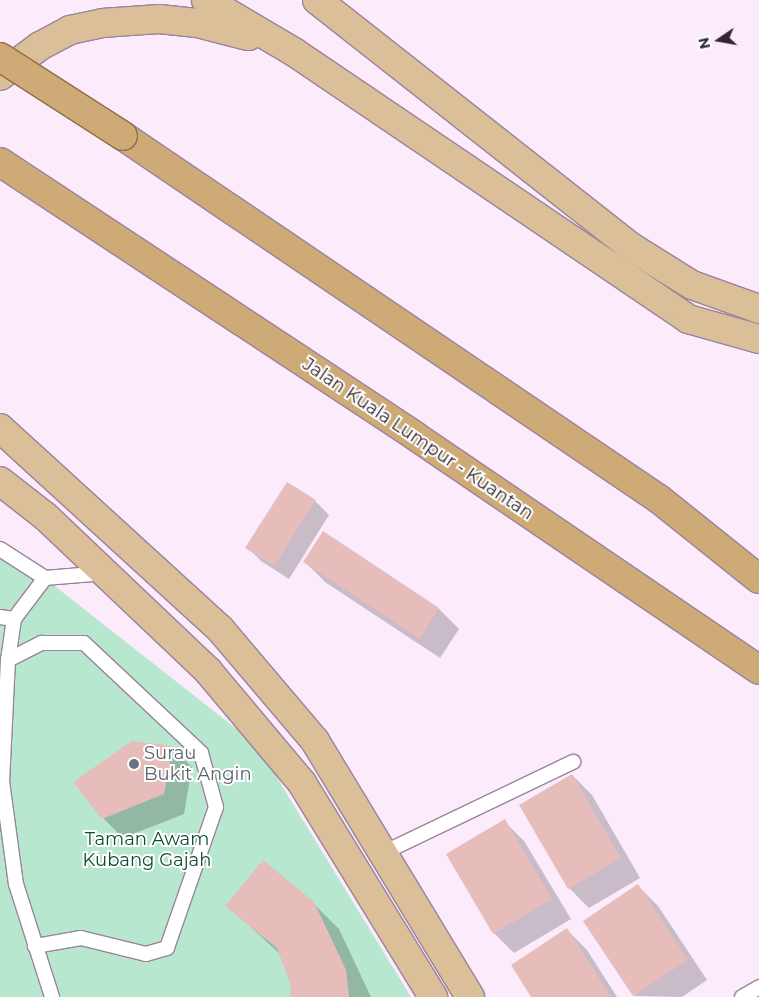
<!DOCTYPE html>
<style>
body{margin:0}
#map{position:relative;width:759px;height:997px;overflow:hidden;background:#fbebfb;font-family:Montserrat,sans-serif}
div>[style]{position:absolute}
.green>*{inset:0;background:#b7e7ce}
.shadow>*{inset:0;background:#0003}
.building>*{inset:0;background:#e6bdbb}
.roads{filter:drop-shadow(1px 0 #9b839c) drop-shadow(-1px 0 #9b839c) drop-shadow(0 1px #9b839c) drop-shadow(0 -1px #9b839c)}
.service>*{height:14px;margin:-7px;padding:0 7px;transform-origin:7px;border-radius:7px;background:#fff}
.primary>*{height:28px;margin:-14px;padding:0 14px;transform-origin:14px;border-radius:14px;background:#dabf98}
.trunk>*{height:28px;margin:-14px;padding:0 14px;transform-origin:14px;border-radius:14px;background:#ceaa76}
.bridges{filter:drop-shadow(1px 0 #8f6e47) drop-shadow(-1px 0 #8f6e47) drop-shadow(0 1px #8f6e47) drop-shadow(0 -1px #8f6e47)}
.trunk-bridge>*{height:28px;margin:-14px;padding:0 14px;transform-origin:14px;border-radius:14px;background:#ceaa76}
.dots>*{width:14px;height:14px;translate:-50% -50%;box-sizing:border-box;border:2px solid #fff;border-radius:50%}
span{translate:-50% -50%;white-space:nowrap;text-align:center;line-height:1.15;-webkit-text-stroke:4px #fff;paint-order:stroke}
.street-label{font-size:18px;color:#312732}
.worship-label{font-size:18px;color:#5b616d}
.left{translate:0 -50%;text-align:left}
.park-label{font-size:18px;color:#0f4c34}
.north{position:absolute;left:694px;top:15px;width:50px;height:50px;-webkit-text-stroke:4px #fff;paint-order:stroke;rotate:258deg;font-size:14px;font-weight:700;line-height:20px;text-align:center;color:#312732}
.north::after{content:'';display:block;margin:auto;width:18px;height:22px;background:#312732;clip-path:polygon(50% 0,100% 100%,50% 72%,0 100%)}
</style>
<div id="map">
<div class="green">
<i style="clip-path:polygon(0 543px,257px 745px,411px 997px,0 997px)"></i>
</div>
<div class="shadow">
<i style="clip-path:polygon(315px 501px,329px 515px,289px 579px,261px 561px,247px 547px)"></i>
<i style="clip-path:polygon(305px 562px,439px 609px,459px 629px,440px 658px,325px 582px)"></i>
<i style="clip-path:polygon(172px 747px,192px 767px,184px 814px,123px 838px,103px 818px)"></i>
<i style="clip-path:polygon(572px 775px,592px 795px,640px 878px,589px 908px,569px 888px)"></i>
<i style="clip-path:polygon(504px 821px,524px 841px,571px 919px,514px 953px,494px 933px)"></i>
<i style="clip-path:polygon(638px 886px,658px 906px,707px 980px,682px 997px,634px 996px)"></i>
<i style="clip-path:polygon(313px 903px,339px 929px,371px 997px,291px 997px,292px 986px,280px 954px,227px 905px)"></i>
<i style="clip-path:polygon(567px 930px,587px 950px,617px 997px,533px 997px)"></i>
</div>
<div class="building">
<i style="clip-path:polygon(287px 482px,316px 500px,274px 566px,245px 548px)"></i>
<i style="clip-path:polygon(323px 531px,439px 608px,420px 639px,303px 562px)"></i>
<i style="clip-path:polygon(132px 741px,173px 746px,164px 794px,102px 819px,73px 782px)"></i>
<i style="clip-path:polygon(572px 774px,621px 858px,568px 889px,519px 805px)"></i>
<i style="clip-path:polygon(505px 819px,552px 899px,493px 934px,446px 854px)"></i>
<i style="clip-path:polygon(263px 860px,314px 902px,346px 970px,349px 997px,290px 997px,291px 986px,277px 948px,225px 906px)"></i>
<i style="clip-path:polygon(638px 884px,688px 960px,633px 996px,583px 921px)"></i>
<i style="clip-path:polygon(567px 928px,611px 997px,531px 997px,511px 965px)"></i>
</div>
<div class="roads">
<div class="service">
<i style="left:0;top:549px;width:54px;rotate:32.8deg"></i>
<i style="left:45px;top:578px;width:60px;rotate:-4.8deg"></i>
<i style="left:45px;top:578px;width:51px;rotate:127.1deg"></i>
<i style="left:14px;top:619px;width:41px;rotate:98.3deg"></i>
<i style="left:8px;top:660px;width:121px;rotate:92.8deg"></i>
<i style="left:2px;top:781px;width:104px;rotate:82.3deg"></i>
<i style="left:16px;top:884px;width:119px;rotate:72.3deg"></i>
<i style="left:0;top:617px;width:14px;rotate:8deg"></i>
<i style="left:8px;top:660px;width:38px;rotate:-27deg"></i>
<i style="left:42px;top:643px;width:42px"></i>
<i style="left:84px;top:643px;width:161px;rotate:43.2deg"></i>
<i style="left:201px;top:753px;width:56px;rotate:74.5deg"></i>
<i style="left:216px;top:807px;width:149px;rotate:109.2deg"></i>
<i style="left:167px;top:948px;width:22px;rotate:164deg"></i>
<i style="left:146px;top:954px;width:67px;rotate:-166.2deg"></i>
<i style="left:81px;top:938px;width:47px;rotate:170.1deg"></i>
<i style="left:383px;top:853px;width:211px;rotate:-25.6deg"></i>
<i style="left:742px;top:997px;width:20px;rotate:-30deg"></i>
</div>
<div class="primary">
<i style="left:206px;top:0;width:102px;rotate:30.6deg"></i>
<i style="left:294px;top:52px;width:476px;rotate:34.1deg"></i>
<i style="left:688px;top:319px;width:74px;rotate:15.7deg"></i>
<i style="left:317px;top:0;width:400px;rotate:38.2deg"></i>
<i style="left:631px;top:247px;width:72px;rotate:31.9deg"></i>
<i style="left:692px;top:285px;width:71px;rotate:19.7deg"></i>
<i style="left:0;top:76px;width:50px;rotate:-36.9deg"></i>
<i style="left:40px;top:46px;width:34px;rotate:-28deg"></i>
<i style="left:70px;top:30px;width:33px;rotate:-12deg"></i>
<i style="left:102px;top:23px;width:57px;rotate:-4deg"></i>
<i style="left:159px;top:19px;width:38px;rotate:6deg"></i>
<i style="left:197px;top:23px;width:53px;rotate:14.3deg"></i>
<i style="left:0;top:428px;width:299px;rotate:42.4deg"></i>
<i style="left:221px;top:630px;width:145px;rotate:49.7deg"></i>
<i style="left:315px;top:741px;width:299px;rotate:58.8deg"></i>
<i style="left:0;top:481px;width:58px;rotate:38deg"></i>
<i style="left:46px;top:517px;width:224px;rotate:43.5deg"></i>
<i style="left:208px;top:671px;width:146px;rotate:50deg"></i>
<i style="left:302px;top:783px;width:251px;rotate:58.5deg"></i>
</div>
<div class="trunk">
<i style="left:123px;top:136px;width:647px;rotate:34.11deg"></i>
<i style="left:659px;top:499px;width:128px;rotate:38.7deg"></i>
<i style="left:0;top:162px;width:497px;rotate:33.4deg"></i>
<i style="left:415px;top:436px;width:416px;rotate:34.2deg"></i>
</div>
</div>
<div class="bridges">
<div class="trunk-bridge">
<i style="left:0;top:57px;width:146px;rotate:32.7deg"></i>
</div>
</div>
<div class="dots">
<i style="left:134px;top:764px;background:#6b7280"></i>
</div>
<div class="street-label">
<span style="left:418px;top:439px;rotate:34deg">Jalan Kuala Lumpur - Kuantan</span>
</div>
<div class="worship-label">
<span class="left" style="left:144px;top:764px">Surau<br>Bukit Angin</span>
</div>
<div class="park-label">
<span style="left:147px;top:850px">Taman Awam<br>Kubang Gajah</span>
</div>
<div class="north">N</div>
</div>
